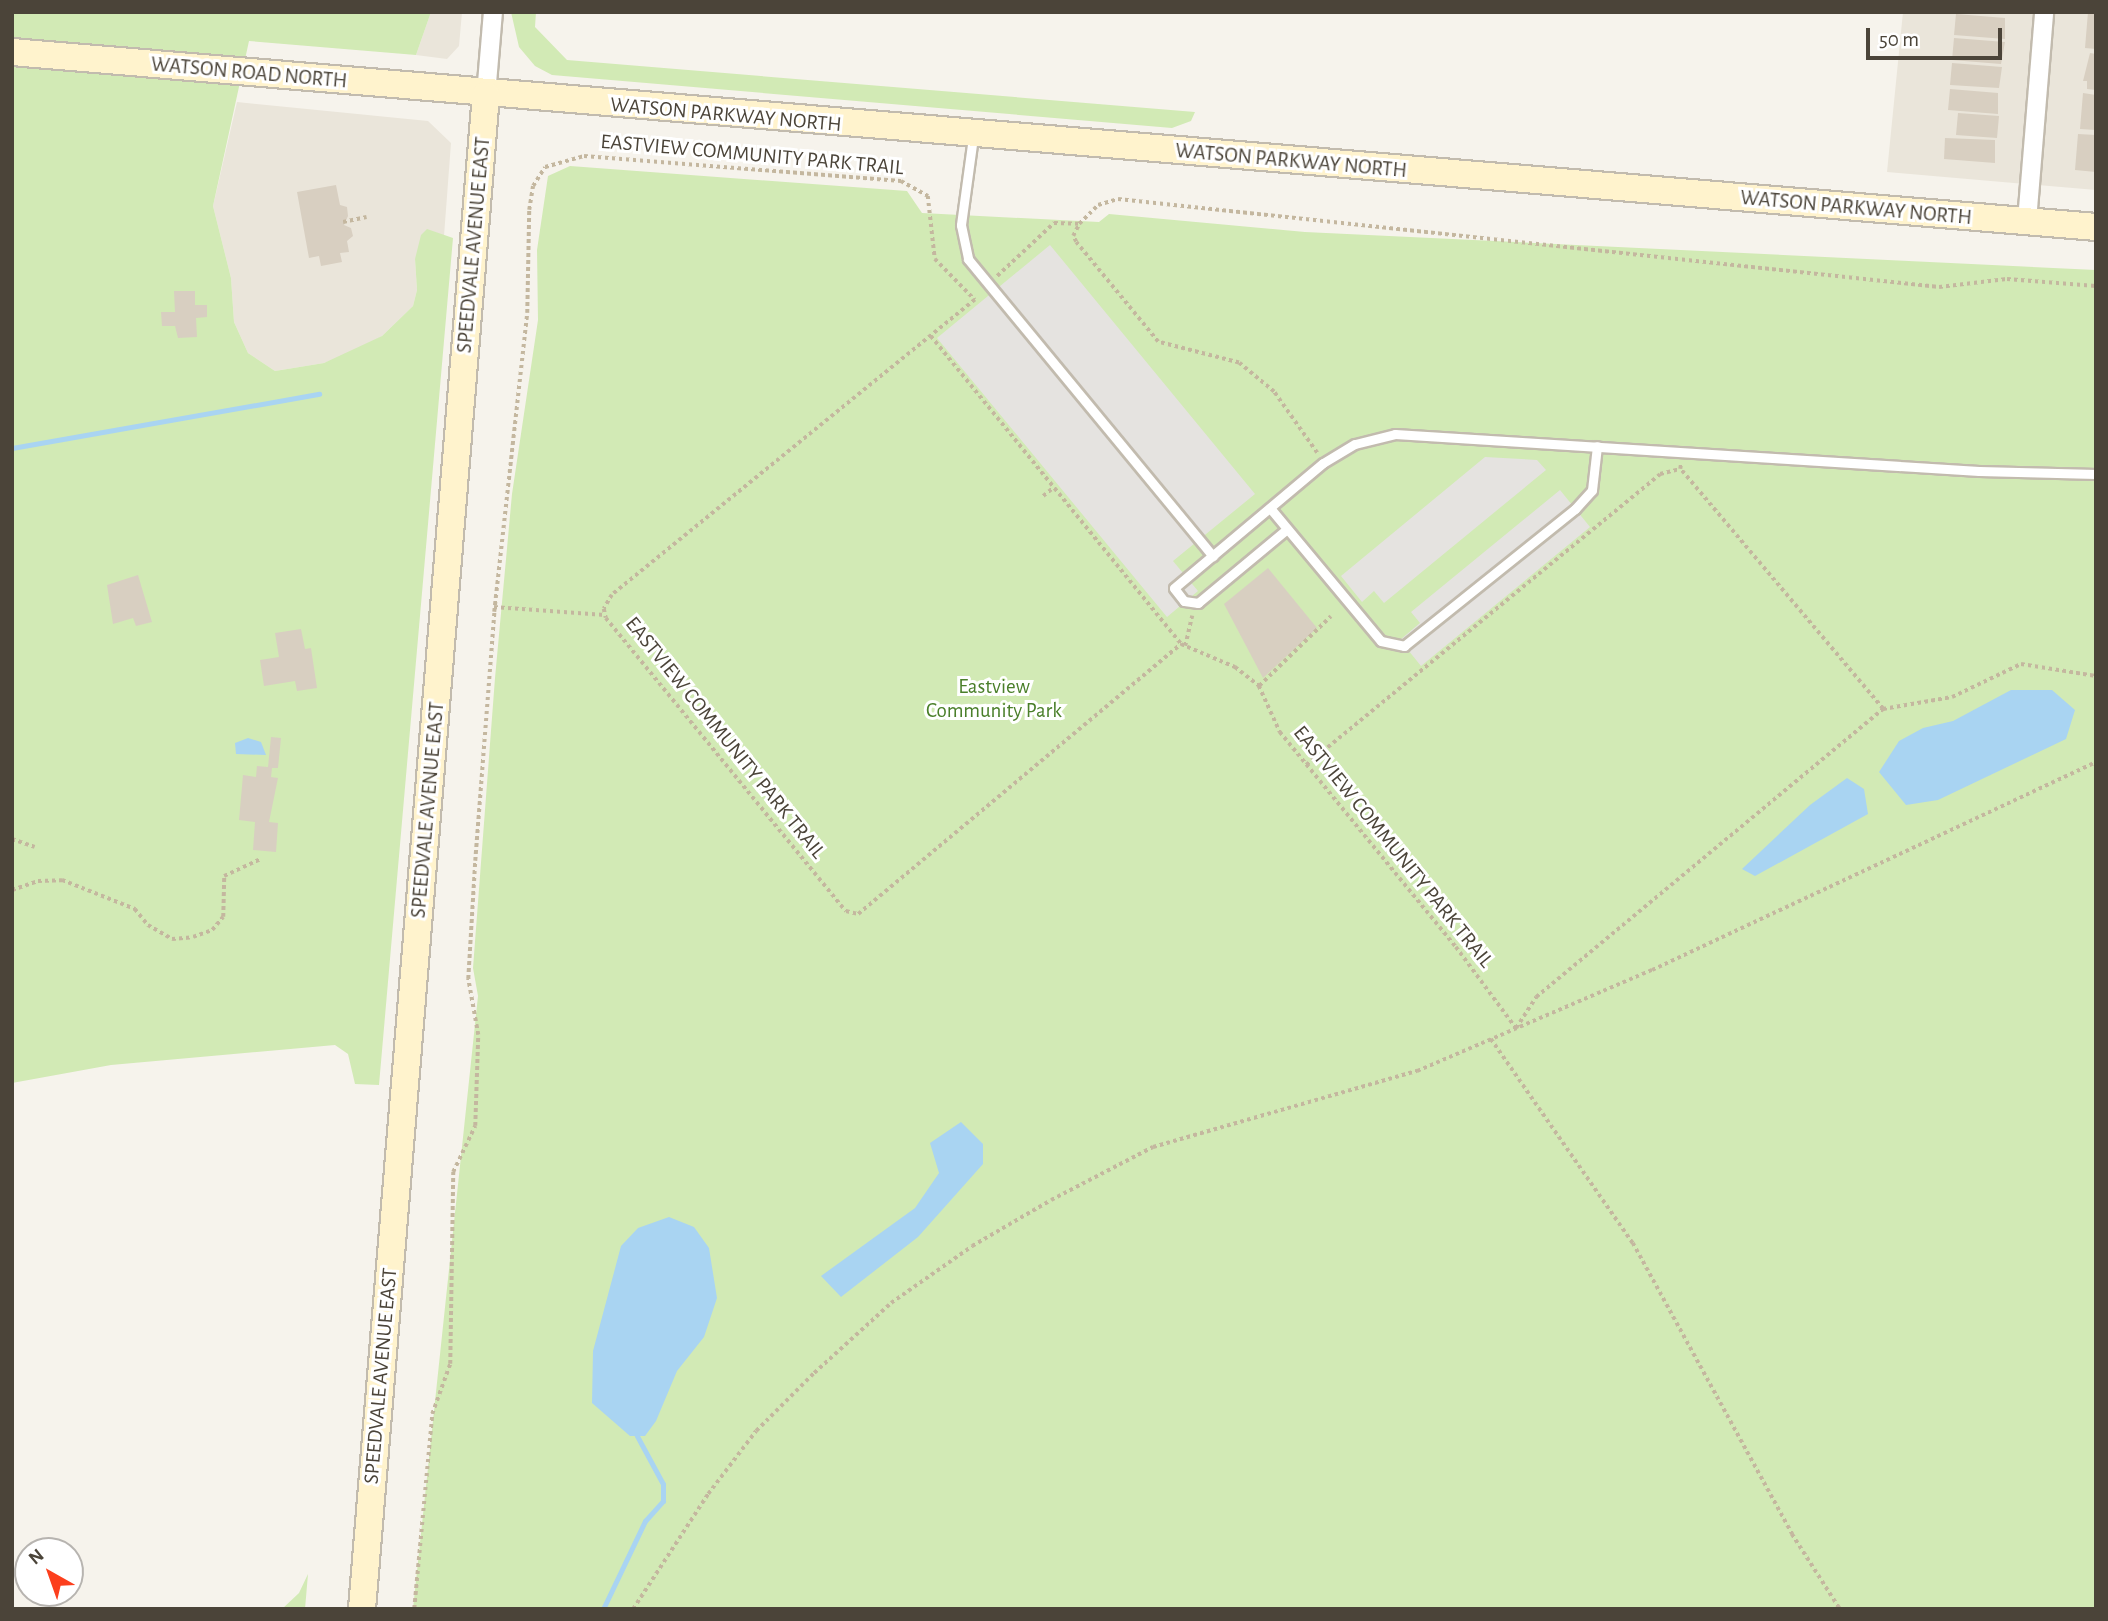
<!DOCTYPE html>
<style>
body{margin:0}
#map{position:relative;width:2108px;height:1621px;overflow:hidden;background:#f6f3ec;font-family:"Alegreya Sans",sans-serif}
div>[style]{position:absolute}
.residential>*{inset:0;background:#eae5da}
.green>*{inset:0;background:#d2eab5}
.parking>*{inset:0;background:#e5e3e0}
.water>*{inset:0;background:#a9d4f2}
.stream>*{height:5px;margin:-2.5px;padding:0 2.5px;transform-origin:2.5px;border-radius:2.5px;background:#a9d4f2}
.building>*{inset:0;background:#d8cfc1}
.path>*{height:3.5px;margin-top:-1.75px;transform-origin:0;background:repeating-linear-gradient(90deg,#c4b79f 0 3.5px,transparent 0 7px)}
.roads{filter:drop-shadow(2px 0 #c2bbae) drop-shadow(-2px 0 #c2bbae) drop-shadow(0 2px #c2bbae) drop-shadow(0 -2px #c2bbae)}
.service>*{height:9px;margin:-4.5px;padding:0 4.5px;transform-origin:4.5px;border-radius:4.5px;background:#fff}
.minor>*{height:18px;margin:-9px;padding:0 9px;transform-origin:9px;border-radius:9px;background:#fff}
.secondary>*{height:26px;margin:-13px;padding:0 13px;transform-origin:13px;border-radius:13px;background:#fff3cd}
span{translate:-50% -50%;white-space:nowrap;text-align:center;line-height:1.15;-webkit-text-stroke:6px #fff;paint-order:stroke}
.street-label{font-size:21px;color:#4b4439}
.park-label{font-size:21px;color:#4a7f2a}
.frame{position:absolute;inset:0;border:14px solid #4b4439;pointer-events:none}
.north{position:absolute;left:14px;top:1537px;width:70px;height:70px;box-sizing:border-box;background:#fff;border:2px solid #b7b4b0;border-radius:50%;rotate:320deg;font-size:19px;font-weight:700;line-height:28px;text-align:center;color:#4b4439}
.north::after{content:'';display:block;margin:auto;width:24px;height:32px;background:#fc3f1d;clip-path:polygon(50% 0,100% 100%,50% 72%,0 100%)}
.scale{position:absolute;left:1866px;top:28px;width:136px;height:32px;box-sizing:border-box;border:4px solid #4b4439;border-top:0;padding-left:9px;font-size:21px;line-height:24px;white-space:nowrap;color:#4b4439;-webkit-text-stroke:5px #fff;paint-order:stroke}
</style>
<div id="map">
<div class="residential">
<i style="clip-path:polygon(431px 12px,462px 12px,459px 46px,447px 59px,416px 55px)"></i>
<i style="clip-path:polygon(1903px 12px,2096px 12px,2096px 190px,1887px 172px)"></i>
<i style="clip-path:polygon(237px 102px,428px 121px,451px 143px,444px 236px,415px 259px,417px 290px,413px 306px,382px 336px,357px 351px,324px 363px,275px 371px,248px 353px,234px 322px,231px 278px,213px 206px)"></i>
</div>
<div class="green">
<i style="clip-path:polygon(12px 12px,431px 12px,416px 55px,249px 41px,213px 206px,231px 278px,234px 322px,248px 353px,275px 371px,324px 363px,382px 336px,413px 306px,417px 290px,415px 259px,421px 235px,427px 229px,453px 238px,379px 1085px,355px 1084px,348px 1054px,335px 1045px,111px 1065px,12px 1083px)"></i>
<i style="clip-path:polygon(511px 12px,536px 12px,535px 27px,567px 60px,1195px 112px,1191px 121px,1172px 128px,552px 75px,535px 66px,519px 47px)"></i>
<i style="clip-path:polygon(570px 166px,907px 191px,922px 213px,1099px 222px,1109px 214px,1305px 232px,2096px 270px,2096px 1609px,413px 1609px,478px 996px,473px 968px,495px 678px,512px 494px,538px 320px,537px 250px,548px 176px)"></i>
<i style="clip-path:polygon(308px 1574px,305px 1609px,282px 1609px,299px 1593px)"></i>
</div>
<div class="parking">
<i style="clip-path:polygon(1050px 245px,1255px 494px,1173px 561px,1198px 591px,1167px 617px,937px 338px)"></i>
<i style="clip-path:polygon(1485px 457px,1537px 460px,1546px 470px,1384px 603px,1374px 591px,1362px 602px,1341px 576px)"></i>
<i style="clip-path:polygon(1560px 490px,1590px 527px,1421px 666px,1400px 640px,1420px 623px,1411px 612px)"></i>
</div>
<div class="water">
<i style="clip-path:polygon(2011px 690px,2052px 690px,2075px 710px,2066px 739px,1938px 800px,1906px 805px,1879px 772px,1899px 741px,1923px 728px,1953px 721px)"></i>
<i style="clip-path:polygon(248px 738px,261px 742px,266px 755px,236px 754px,235px 743px)"></i>
<i style="clip-path:polygon(1847px 778px,1864px 789px,1868px 814px,1755px 876px,1742px 869px,1810px 805px)"></i>
<i style="clip-path:polygon(961px 1122px,983px 1144px,983px 1164px,918px 1237px,841px 1297px,821px 1276px,915px 1208px,939px 1173px,930px 1143px)"></i>
<i style="clip-path:polygon(669px 1217px,694px 1227px,709px 1248px,717px 1298px,704px 1337px,677px 1371px,656px 1421px,645px 1436px,630px 1436px,592px 1403px,593px 1351px,621px 1246px,638px 1228px)"></i>
</div>
<div class="stream">
<i style="left:12px;top:448px;width:312px;rotate:-10deg"></i>
<i style="left:603px;top:1609px;width:98px;rotate:-64.5deg"></i>
<i style="left:645px;top:1521px;width:27px;rotate:-48deg"></i>
<i style="left:663px;top:1501px;width:17px;rotate:-90deg"></i>
<i style="left:663px;top:1484px;width:55px;rotate:-118.4deg"></i>
</div>
<div class="building">
<i style="clip-path:polygon(2088px 12px,2096px 13px,2096px 49px,2085px 48px)"></i>
<i style="clip-path:polygon(1956px 14px,2005px 18px,2005px 39px,1954px 35px)"></i>
<i style="clip-path:polygon(1954px 38px,2005px 42px,2001px 64px,1952px 60px)"></i>
<i style="clip-path:polygon(2090px 53px,2096px 54px,2096px 90px,2087px 89px,2087px 81px,2083px 81px)"></i>
<i style="clip-path:polygon(1952px 63px,2002px 67px,1999px 88px,1950px 85px)"></i>
<i style="clip-path:polygon(1950px 89px,1998px 93px,1998px 114px,1948px 110px)"></i>
<i style="clip-path:polygon(2083px 93px,2096px 95px,2096px 130px,2080px 129px)"></i>
<i style="clip-path:polygon(1958px 113px,1999px 116px,1997px 138px,1956px 135px)"></i>
<i style="clip-path:polygon(2078px 134px,2096px 135px,2096px 172px,2075px 170px)"></i>
<i style="clip-path:polygon(1945px 138px,1995px 140px,1995px 163px,1944px 159px)"></i>
<i style="clip-path:polygon(336px 185px,340px 205px,347px 207px,348px 216px,344px 225px,351px 228px,353px 236px,347px 241px,349px 252px,340px 253px,342px 262px,321px 266px,319px 256px,309px 258px,297px 192px)"></i>
<i style="clip-path:polygon(174px 291px,195px 291px,195px 305px,207px 305px,207px 317px,196px 318px,197px 337px,178px 338px,175px 326px,162px 326px,161px 312px,175px 312px)"></i>
<i style="clip-path:polygon(1268px 568px,1317px 628px,1263px 678px,1224px 604px)"></i>
<i style="clip-path:polygon(138px 575px,152px 622px,136px 626px,133px 618px,113px 624px,107px 585px)"></i>
<i style="clip-path:polygon(301px 629px,305px 649px,311px 648px,317px 688px,297px 691px,295px 681px,264px 686px,260px 660px,279px 657px,275px 633px)"></i>
<i style="clip-path:polygon(271px 737px,281px 738px,278px 768px,272px 768px,271px 777px,278px 778px,269px 822px,278px 823px,276px 852px,253px 850px,255px 822px,239px 820px,243px 775px,256px 777px,257px 766px,268px 767px)"></i>
</div>
<div class="path">
<i style="left:343px;top:222px;width:24px;rotate:-12deg"></i>
<i style="left:997px;top:276px;width:78px;rotate:-42.9deg"></i>
<i style="left:1054px;top:223px;width:25px;rotate:2deg"></i>
<i style="left:931px;top:336px;width:397px;rotate:50.9deg"></i>
<i style="left:1317px;top:453px;width:75px;rotate:-125.2deg"></i>
<i style="left:1274px;top:392px;width:45px;rotate:-140.4deg"></i>
<i style="left:1239px;top:363px;width:84px;rotate:-165.5deg"></i>
<i style="left:1158px;top:342px;width:129px;rotate:-129.4deg"></i>
<i style="left:1076px;top:242px;width:7px;rotate:-117deg"></i>
<i style="left:1073px;top:236px;width:13px;rotate:-63deg"></i>
<i style="left:1079px;top:224px;width:27px;rotate:-45deg"></i>
<i style="left:1098px;top:205px;width:21px;rotate:-17deg"></i>
<i style="left:1118px;top:199px;width:826px;rotate:6.12deg"></i>
<i style="left:1939px;top:287px;width:68px;rotate:-6.7deg"></i>
<i style="left:2007px;top:279px;width:89px;rotate:4.5deg"></i>
<i style="left:1043px;top:496px;width:14px;rotate:-39deg"></i>
<i style="left:494px;top:607px;width:111px;rotate:4.1deg"></i>
<i style="left:1185px;top:646px;width:31px;rotate:-77deg"></i>
<i style="left:1259px;top:686px;width:100px;rotate:-44.2deg"></i>
<i style="left:1883px;top:709px;width:70px;rotate:-9.9deg"></i>
<i style="left:1952px;top:697px;width:76px;rotate:-25.6deg"></i>
<i style="left:2021px;top:664px;width:76px;rotate:9.1deg"></i>
<i style="left:1306px;top:765px;width:458px;rotate:-39.4deg"></i>
<i style="left:1660px;top:474px;width:21px;rotate:-14deg"></i>
<i style="left:12px;top:839px;width:24px;rotate:19deg"></i>
<i style="left:12px;top:890px;width:28px;rotate:-19deg"></i>
<i style="left:38px;top:881px;width:24px;rotate:-2deg"></i>
<i style="left:62px;top:880px;width:79px;rotate:21.7deg"></i>
<i style="left:135px;top:909px;width:21px;rotate:51deg"></i>
<i style="left:148px;top:925px;width:28px;rotate:30deg"></i>
<i style="left:172px;top:939px;width:21px;rotate:-5deg"></i>
<i style="left:193px;top:937px;width:20px;rotate:-20deg"></i>
<i style="left:212px;top:930px;width:17px;rotate:-50deg"></i>
<i style="left:223px;top:917px;width:41px;rotate:-88.6deg"></i>
<i style="left:224px;top:876px;width:40px;rotate:-25deg"></i>
<i style="left:1516px;top:1028px;width:37px;rotate:-57deg"></i>
<i style="left:1536px;top:997px;width:451px;rotate:-39.7deg"></i>
<i style="left:1883px;top:709px;width:314px;rotate:-130.2deg"></i>
<i style="left:1680px;top:469px;width:6px;rotate:-81deg"></i>
<i style="left:1491px;top:1039px;width:249px;rotate:55.2deg"></i>
<i style="left:1633px;top:1243px;width:332px;rotate:61.3deg"></i>
<i style="left:1792px;top:1534px;width:89px;rotate:57.4deg"></i>
<i style="left:414px;top:1609px;width:196px;rotate:-84.7deg"></i>
<i style="left:432px;top:1414px;width:53px;rotate:-70.2deg"></i>
<i style="left:450px;top:1364px;width:192px;rotate:-89.1deg"></i>
<i style="left:453px;top:1172px;width:51px;rotate:-64.4deg"></i>
<i style="left:475px;top:1126px;width:91px;rotate:-88.1deg"></i>
<i style="left:478px;top:1035px;width:57px;rotate:-100.1deg"></i>
<i style="left:468px;top:979px;width:118px;rotate:-86.6deg"></i>
<i style="left:475px;top:861px;width:250px;rotate:-85.6deg"></i>
<i style="left:494px;top:612px;width:301px;rotate:-83.7deg"></i>
<i style="left:527px;top:313px;width:103px;rotate:-88.9deg"></i>
<i style="left:529px;top:210px;width:24px;rotate:-81deg"></i>
<i style="left:533px;top:186px;width:22px;rotate:-58deg"></i>
<i style="left:545px;top:167px;width:41px;rotate:-15.8deg"></i>
<i style="left:584px;top:156px;width:318px;rotate:4.5deg"></i>
<i style="left:901px;top:181px;width:31px;rotate:29deg"></i>
<i style="left:928px;top:196px;width:63px;rotate:83.7deg"></i>
<i style="left:935px;top:259px;width:57px;rotate:45.7deg"></i>
<i style="left:975px;top:300px;width:468px;rotate:140.9deg"></i>
<i style="left:612px;top:595px;width:16px;rotate:120deg"></i>
<i style="left:604px;top:609px;width:9px;rotate:77deg"></i>
<i style="left:606px;top:618px;width:379px;rotate:50.7deg"></i>
<i style="left:846px;top:911px;width:12px;rotate:14deg"></i>
<i style="left:858px;top:914px;width:421px;rotate:-39.9deg"></i>
<i style="left:1181px;top:644px;width:59px;rotate:23.1deg"></i>
<i style="left:1235px;top:667px;width:31px;rotate:38deg"></i>
<i style="left:1259px;top:686px;width:51px;rotate:65.5deg"></i>
<i style="left:1280px;top:732px;width:278px;rotate:50.7deg"></i>
<i style="left:1456px;top:947px;width:101px;rotate:53.5deg"></i>
<i style="left:633px;top:1609px;width:137px;rotate:-56.9deg"></i>
<i style="left:708px;top:1494px;width:79px;rotate:-52.7deg"></i>
<i style="left:756px;top:1431px;width:82px;rotate:-45deg"></i>
<i style="left:814px;top:1373px;width:104px;rotate:-42.3deg"></i>
<i style="left:891px;top:1303px;width:99px;rotate:-35.1deg"></i>
<i style="left:972px;top:1246px;width:91px;rotate:-30.2deg"></i>
<i style="left:1051px;top:1200px;width:115px;rotate:-27.5deg"></i>
<i style="left:1153px;top:1147px;width:275px;rotate:-16.1deg"></i>
<i style="left:1417px;top:1071px;width:256px;rotate:-23.3deg"></i>
<i style="left:1652px;top:970px;width:490px;rotate:-25.1deg"></i>
</div>
<div class="roads">
<div class="service">
<i style="left:973px;top:137px;width:89px;rotate:97.8deg"></i>
<i style="left:961px;top:225px;width:35px;rotate:78deg"></i>
<i style="left:968px;top:259px;width:385px;rotate:50.5deg"></i>
<i style="left:1270px;top:508px;width:173px;rotate:50.2deg"></i>
<i style="left:1381px;top:641px;width:24px;rotate:12deg"></i>
<i style="left:1404px;top:646px;width:219px;rotate:-38.7deg"></i>
<i style="left:1575px;top:509px;width:25px;rotate:-48deg"></i>
<i style="left:1592px;top:490px;width:44px;rotate:-83.5deg"></i>
<i style="left:1287px;top:529px;width:116px;rotate:140.3deg"></i>
<i style="left:1198px;top:603px;width:14px;rotate:-172deg"></i>
<i style="left:1184px;top:601px;width:16px;rotate:-128deg"></i>
<i style="left:1174px;top:588px;width:194px;rotate:-40deg"></i>
<i style="left:1323px;top:463px;width:37px;rotate:-31deg"></i>
<i style="left:1355px;top:444px;width:41px;rotate:-14deg"></i>
<i style="left:1395px;top:434px;width:585px;rotate:3.63deg"></i>
<i style="left:1979px;top:471px;width:117px;rotate:1.5deg"></i>
</div>
<div class="minor">
<i style="left:486px;top:95px;width:83px;rotate:-85.2deg"></i>
<i style="left:2027px;top:221px;width:210px;rotate:-85.3deg"></i>
</div>
<div class="secondary">
<i style="left:12px;top:52px;width:2091px;rotate:4.8deg"></i>
<i style="left:362px;top:1609px;width:1519px;rotate:-85.32deg"></i>
</div>
</div>
<div class="street-label">
<span style="left:249px;top:73px;rotate:5deg">WATSON ROAD NORTH</span>
<span style="left:726px;top:115px;rotate:5deg">WATSON PARKWAY NORTH</span>
<span style="left:752px;top:155px;rotate:5deg">EASTVIEW COMMUNITY PARK TRAIL</span>
<span style="left:1291px;top:161px;rotate:5deg">WATSON PARKWAY NORTH</span>
<span style="left:1856px;top:208px;rotate:5deg">WATSON PARKWAY NORTH</span>
<span style="left:474px;top:245px;rotate:-85deg">SPEEDVALE AVENUE EAST</span>
<span style="left:725px;top:738px;rotate:51deg">EASTVIEW COMMUNITY PARK TRAIL</span>
<span style="left:428px;top:810px;rotate:-85deg">SPEEDVALE AVENUE EAST</span>
<span style="left:1393px;top:847px;rotate:51deg">EASTVIEW COMMUNITY PARK TRAIL</span>
<span style="left:381px;top:1376px;rotate:-85deg">SPEEDVALE AVENUE EAST</span>
</div>
<div class="park-label">
<span style="left:994px;top:699px">Eastview<br>Community Park</span>
</div>
<div class="frame"></div>
<div class="north">N</div>
<div class="scale">50 m</div>
</div>
